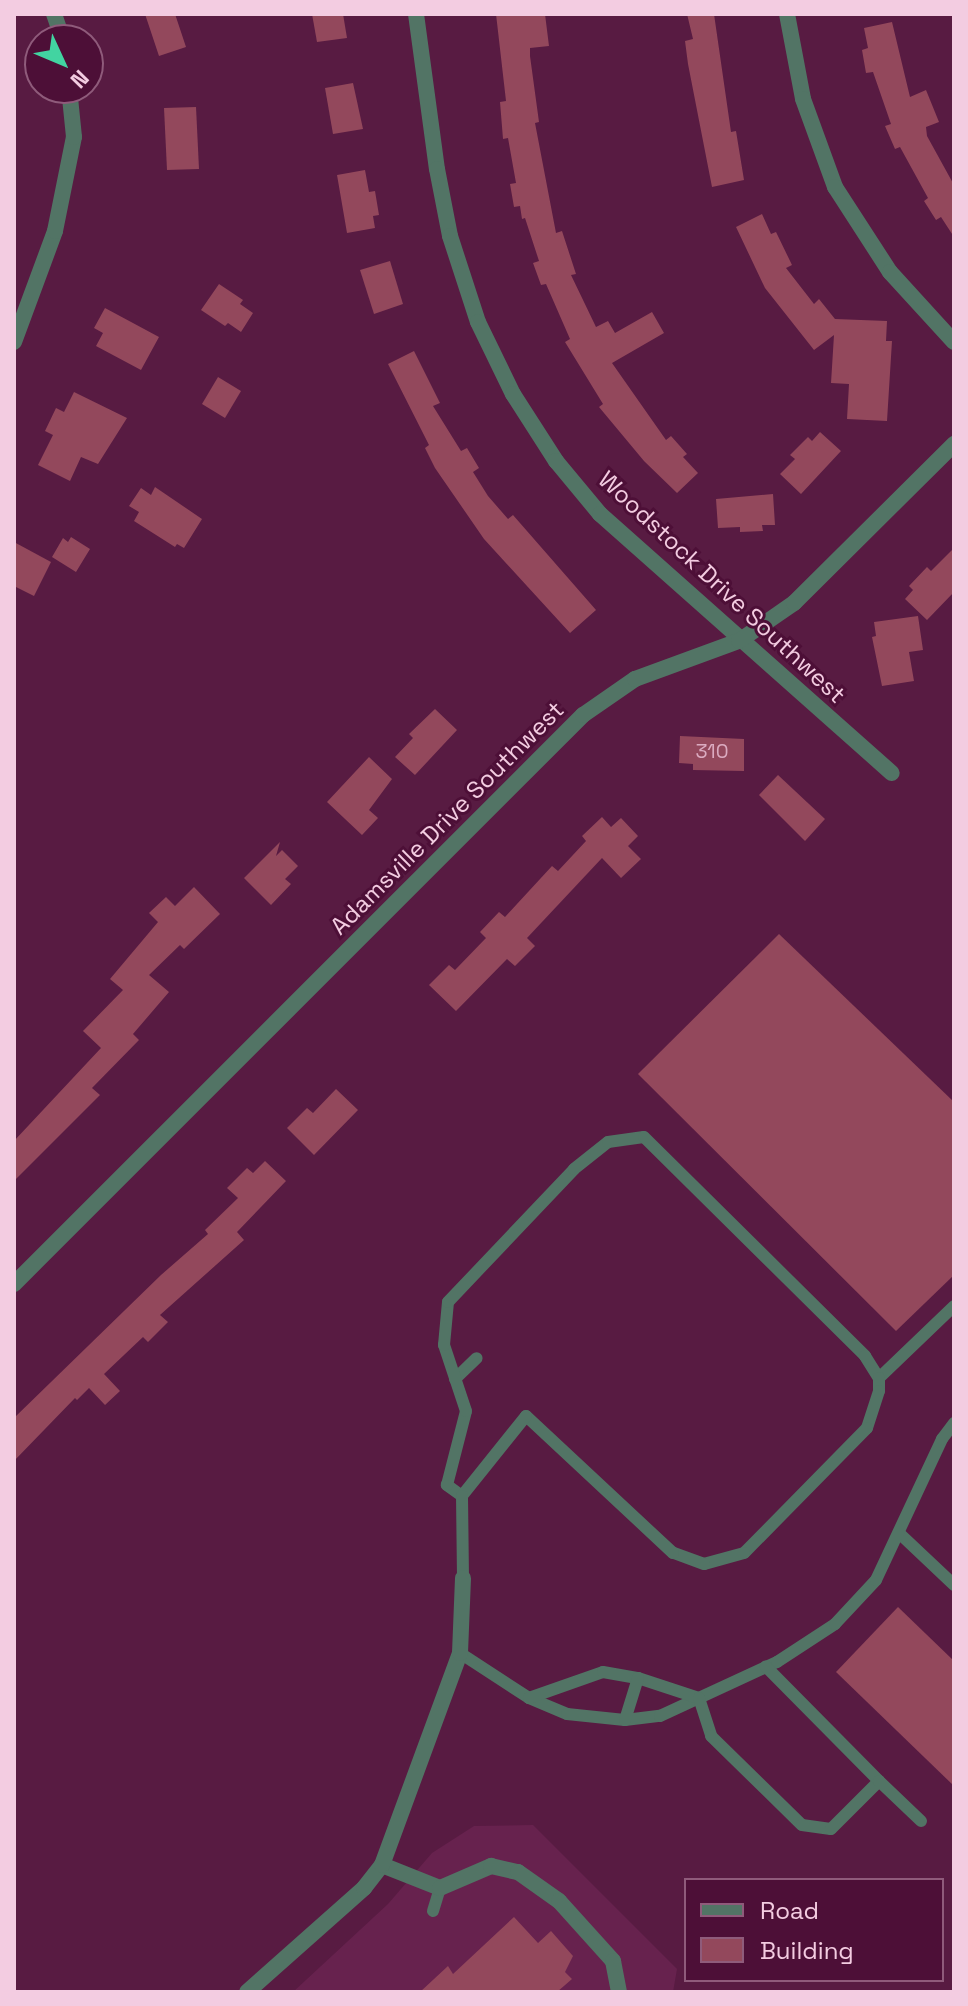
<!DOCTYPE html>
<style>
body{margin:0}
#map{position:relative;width:968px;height:2006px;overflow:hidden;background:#581b42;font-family:"Space Grotesk",sans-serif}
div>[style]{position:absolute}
.built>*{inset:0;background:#67224e}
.building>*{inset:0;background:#93485c}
.service>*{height:12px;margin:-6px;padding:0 6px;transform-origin:6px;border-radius:6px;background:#527465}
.minor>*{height:16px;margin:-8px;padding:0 8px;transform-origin:8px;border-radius:8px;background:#527465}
.tertiary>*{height:16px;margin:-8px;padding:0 8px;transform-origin:8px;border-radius:8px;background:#527465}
span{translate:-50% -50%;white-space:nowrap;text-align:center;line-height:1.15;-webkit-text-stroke:6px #4d0f37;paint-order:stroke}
.number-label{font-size:20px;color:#dbabc0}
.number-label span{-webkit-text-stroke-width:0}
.street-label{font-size:24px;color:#f3cce1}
.frame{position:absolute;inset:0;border:16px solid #f3cce1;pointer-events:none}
.legend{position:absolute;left:684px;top:1878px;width:260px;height:104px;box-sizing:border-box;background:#4d0f37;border:2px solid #8f5b7b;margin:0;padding:10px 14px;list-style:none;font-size:24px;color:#f3cce1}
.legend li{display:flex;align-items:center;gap:16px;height:40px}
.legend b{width:40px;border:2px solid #8f5b7b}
.north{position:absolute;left:24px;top:24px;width:80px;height:80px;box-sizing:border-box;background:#4d0f37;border:2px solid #8f5b7b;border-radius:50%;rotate:134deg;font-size:22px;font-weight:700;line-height:32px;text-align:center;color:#f3cce1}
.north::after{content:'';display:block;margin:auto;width:28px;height:36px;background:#42d4a1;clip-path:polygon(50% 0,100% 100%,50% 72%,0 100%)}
</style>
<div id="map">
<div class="built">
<i style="clip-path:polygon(533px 1825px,677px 1969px,673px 1992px,293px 1992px,388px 1904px,432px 1853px,474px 1826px)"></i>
</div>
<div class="building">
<i style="clip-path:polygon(145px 14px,175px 14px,186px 47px,159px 56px)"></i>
<i style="clip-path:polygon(312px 14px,343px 14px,347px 38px,317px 42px)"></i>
<i style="clip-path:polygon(496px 14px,545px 14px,549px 46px,530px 48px,530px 56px,539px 122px,535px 123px,556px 233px,562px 231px,576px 274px,571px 275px,596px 327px,608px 321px,615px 333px,652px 312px,664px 333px,612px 363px,666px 440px,671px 436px,687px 454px,683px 457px,698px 473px,677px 493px,644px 461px,599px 407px,603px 404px,565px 342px,570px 339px,546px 284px,541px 285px,533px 263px,539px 261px,525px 218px,522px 219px,520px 206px,514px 207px,510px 184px,516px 183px,508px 138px,503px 139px,500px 102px,506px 101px)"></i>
<i style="clip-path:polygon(687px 14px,714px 14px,731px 132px,736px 131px,744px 180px,712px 187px,688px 64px,685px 41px,693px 39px)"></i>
<i style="clip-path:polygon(892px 22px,910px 97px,926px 90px,939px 122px,926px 127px,927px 136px,954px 185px,954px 237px,941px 217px,936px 220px,924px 201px,928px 198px,900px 147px,895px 149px,885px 126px,891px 124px,873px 72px,866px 73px,862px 50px,868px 48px,864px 28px)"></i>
<i style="clip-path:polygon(353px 83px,363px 129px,333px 134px,325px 88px)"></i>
<i style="clip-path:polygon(196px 107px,199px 169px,167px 170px,164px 108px)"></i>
<i style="clip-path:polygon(365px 170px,369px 192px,375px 191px,379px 215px,373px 216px,375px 228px,347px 233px,337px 175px)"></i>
<i style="clip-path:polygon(762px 214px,771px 234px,776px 232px,792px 265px,786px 268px,814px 304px,819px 299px,835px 319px,887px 321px,886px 341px,892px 341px,887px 421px,847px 419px,849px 384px,831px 383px,834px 335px,814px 350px,765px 288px,736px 227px)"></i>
<i style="clip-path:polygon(390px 261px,403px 304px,374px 314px,360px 270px)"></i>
<i style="clip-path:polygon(219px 284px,243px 300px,240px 304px,253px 313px,241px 332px,228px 323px,225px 326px,201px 310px)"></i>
<i style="clip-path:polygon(105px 308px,159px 337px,141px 370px,96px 346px,103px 333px,94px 328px)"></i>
<i style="clip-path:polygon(414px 351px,440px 403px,433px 406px,461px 451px,467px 448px,479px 468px,473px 472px,488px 496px,508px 519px,513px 515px,596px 610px,570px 633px,484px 539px,435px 468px,425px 448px,429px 445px,388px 364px)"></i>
<i style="clip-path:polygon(218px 377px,241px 391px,225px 418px,202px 404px)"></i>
<i style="clip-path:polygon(74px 392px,127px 418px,98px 464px,81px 457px,70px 481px,38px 465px,53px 435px,45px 431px,56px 408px,64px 412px)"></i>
<i style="clip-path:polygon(820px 432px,841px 451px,801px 494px,780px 474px,795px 459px,790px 455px,808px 437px,812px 441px)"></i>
<i style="clip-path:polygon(155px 487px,202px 519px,184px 548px,177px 544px,175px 547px,134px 521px,139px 512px,129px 506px,141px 488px,151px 495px)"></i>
<i style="clip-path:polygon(773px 494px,775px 525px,762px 525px,763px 531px,740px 532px,740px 527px,718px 528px,716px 499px)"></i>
<i style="clip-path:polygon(71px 537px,90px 549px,76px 572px,52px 557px,63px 538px,68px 542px)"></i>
<i style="clip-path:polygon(14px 542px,51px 562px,34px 596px,14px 586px)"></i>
<i style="clip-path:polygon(954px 548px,954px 592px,927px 620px,905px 599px,913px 590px,909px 586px,927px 567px,931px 571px)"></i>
<i style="clip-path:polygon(918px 616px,923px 650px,909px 652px,914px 681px,882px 686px,872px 637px,876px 636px,874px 622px)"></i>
<i style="clip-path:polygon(435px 709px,457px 730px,415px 775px,395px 757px,413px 738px,409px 734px)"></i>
<i style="clip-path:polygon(680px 736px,744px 739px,744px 771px,693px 770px,693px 764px,679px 763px)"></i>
<i style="clip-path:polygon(369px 757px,392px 779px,369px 810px,378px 818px,362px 835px,327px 802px)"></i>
<i style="clip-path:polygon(778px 775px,825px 819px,805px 841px,759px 795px)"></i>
<i style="clip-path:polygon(602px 817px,611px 827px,621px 818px,638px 836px,628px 846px,641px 859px,621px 878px,602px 858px,527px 938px,535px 946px,515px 966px,507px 959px,456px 1011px,429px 985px,449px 965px,455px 970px,486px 938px,480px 932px,499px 912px,505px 917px,552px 866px,558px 871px,586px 841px,582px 836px)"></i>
<i style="clip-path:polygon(280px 842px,276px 856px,282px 850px,298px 866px,285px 879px,291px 884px,271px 905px,244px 878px)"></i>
<i style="clip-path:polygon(194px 887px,220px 914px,184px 949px,180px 945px,149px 975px,169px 992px,133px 1034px,139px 1040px,92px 1088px,100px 1095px,14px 1181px,14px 1141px,101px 1048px,83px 1031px,123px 990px,110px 979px,158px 922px,149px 913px,166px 897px,175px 906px)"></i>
<i style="clip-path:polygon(779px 934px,954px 1102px,954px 1275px,896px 1331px,638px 1074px)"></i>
<i style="clip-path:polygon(336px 1089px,358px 1110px,314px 1155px,287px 1128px,307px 1108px,313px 1113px)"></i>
<i style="clip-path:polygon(265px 1161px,286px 1181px,237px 1232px,244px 1240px,160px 1315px,168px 1322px,148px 1342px,143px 1337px,104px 1374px,120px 1391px,105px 1405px,89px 1388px,77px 1400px,75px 1398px,14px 1461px,14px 1418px,161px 1275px,208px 1234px,205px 1230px,238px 1198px,227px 1188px,247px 1168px,253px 1173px)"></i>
<i style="clip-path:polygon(898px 1607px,954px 1661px,954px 1786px,836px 1672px)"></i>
<i style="clip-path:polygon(514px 1917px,538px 1943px,551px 1931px,573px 1956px,565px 1972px,572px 1979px,557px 1992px,420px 1992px,448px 1966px,453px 1974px)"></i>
</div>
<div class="service">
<i style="left:879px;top:1378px;width:104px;rotate:-43.8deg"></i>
<i style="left:455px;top:1379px;width:30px;rotate:-44deg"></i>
<i style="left:462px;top:1496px;width:19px;rotate:-144deg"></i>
<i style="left:447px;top:1485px;width:76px;rotate:-75.6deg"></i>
<i style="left:466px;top:1411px;width:70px;rotate:-108.4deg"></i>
<i style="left:444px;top:1345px;width:43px;rotate:-84.7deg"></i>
<i style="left:448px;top:1302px;width:183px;rotate:-46.5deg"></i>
<i style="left:574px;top:1169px;width:43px;rotate:-38.5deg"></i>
<i style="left:608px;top:1142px;width:36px;rotate:-8deg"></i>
<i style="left:644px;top:1137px;width:311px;rotate:44.7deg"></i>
<i style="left:865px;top:1356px;width:26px;rotate:58deg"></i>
<i style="left:879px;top:1378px;width:13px;rotate:90deg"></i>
<i style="left:879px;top:1391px;width:39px;rotate:108deg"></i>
<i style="left:867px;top:1428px;width:175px;rotate:134.5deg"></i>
<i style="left:744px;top:1553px;width:41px;rotate:164.6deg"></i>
<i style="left:704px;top:1564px;width:33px;rotate:-160deg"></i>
<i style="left:673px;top:1553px;width:201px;rotate:-137deg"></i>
<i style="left:526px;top:1416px;width:102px;rotate:128.7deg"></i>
<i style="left:462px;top:1496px;width:82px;rotate:89.3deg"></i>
<i style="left:899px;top:1533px;width:76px;rotate:43.4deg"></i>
<i style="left:460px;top:1653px;width:82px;rotate:33.1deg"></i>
<i style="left:529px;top:1698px;width:41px;rotate:22.8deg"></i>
<i style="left:567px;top:1714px;width:58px;rotate:5.9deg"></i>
<i style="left:625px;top:1720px;width:35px;rotate:-7deg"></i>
<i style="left:660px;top:1716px;width:129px;rotate:-24.8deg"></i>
<i style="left:777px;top:1662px;width:69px;rotate:-33.2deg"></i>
<i style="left:835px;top:1624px;width:60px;rotate:-47deg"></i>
<i style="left:876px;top:1580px;width:156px;rotate:-64.9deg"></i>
<i style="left:942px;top:1439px;width:20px;rotate:-53deg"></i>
<i style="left:529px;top:1698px;width:78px;rotate:-19.4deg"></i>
<i style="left:603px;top:1672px;width:36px;rotate:10deg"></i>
<i style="left:638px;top:1678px;width:64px;rotate:18.2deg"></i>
<i style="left:699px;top:1698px;width:40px;rotate:72deg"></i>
<i style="left:711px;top:1736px;width:127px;rotate:44.4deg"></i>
<i style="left:802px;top:1825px;width:29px;rotate:8deg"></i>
<i style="left:831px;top:1829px;width:68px;rotate:-45deg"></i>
<i style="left:879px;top:1781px;width:161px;rotate:-134.7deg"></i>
<i style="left:625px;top:1720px;width:44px;rotate:-72.8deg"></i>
<i style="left:879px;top:1781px;width:58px;rotate:43.6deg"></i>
<i style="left:433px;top:1911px;width:24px;rotate:-73deg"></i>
</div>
<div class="minor">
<i style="left:416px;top:14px;width:156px;rotate:82.3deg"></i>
<i style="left:437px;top:169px;width:68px;rotate:79deg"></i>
<i style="left:450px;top:236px;width:90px;rotate:72deg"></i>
<i style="left:478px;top:322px;width:80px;rotate:64.1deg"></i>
<i style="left:513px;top:394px;width:80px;rotate:57.3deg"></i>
<i style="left:556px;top:461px;width:69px;rotate:50.3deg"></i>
<i style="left:600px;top:514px;width:390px;rotate:41.6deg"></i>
<i style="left:787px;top:14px;width:86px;rotate:79.3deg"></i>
<i style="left:803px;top:99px;width:94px;rotate:70deg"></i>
<i style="left:835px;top:187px;width:101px;rotate:57.1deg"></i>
<i style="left:890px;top:272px;width:95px;rotate:47.6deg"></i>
<i style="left:14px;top:1284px;width:805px;rotate:-45deg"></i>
<i style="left:583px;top:715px;width:63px;rotate:-34.7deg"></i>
<i style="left:635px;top:679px;width:111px;rotate:-20.1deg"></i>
<i style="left:739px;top:641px;width:67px;rotate:-34.6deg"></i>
<i style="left:794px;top:603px;width:226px;rotate:-44.8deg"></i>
<i style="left:382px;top:1865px;width:62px;rotate:21.6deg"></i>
<i style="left:440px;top:1888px;width:56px;rotate:-23.3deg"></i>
<i style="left:491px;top:1866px;width:28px;rotate:13deg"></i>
<i style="left:518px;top:1872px;width:50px;rotate:35.3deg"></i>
<i style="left:559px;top:1901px;width:81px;rotate:48deg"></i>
<i style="left:613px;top:1961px;width:32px;rotate:79deg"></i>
<i style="left:247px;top:1992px;width:157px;rotate:-41.6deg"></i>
<i style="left:364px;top:1888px;width:29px;rotate:-52deg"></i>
<i style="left:382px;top:1865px;width:226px;rotate:-69.8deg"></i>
<i style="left:460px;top:1653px;width:75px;rotate:-87.7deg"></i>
</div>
<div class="tertiary">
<i style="left:54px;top:14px;width:28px;rotate:71deg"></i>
<i style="left:14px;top:342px;width:118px;rotate:-69.7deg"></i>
<i style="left:55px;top:231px;width:96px;rotate:-78.6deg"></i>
<i style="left:74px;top:137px;width:49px;rotate:-95.8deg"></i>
</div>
<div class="number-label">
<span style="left:712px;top:751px">310</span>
</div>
<div class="street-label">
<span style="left:722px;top:587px;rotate:43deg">Woodstock Drive Southwest</span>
<span style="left:447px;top:818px;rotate:-45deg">Adamsville Drive Southwest</span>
</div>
<div class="frame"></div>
<ul class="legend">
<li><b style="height:10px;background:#527465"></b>Road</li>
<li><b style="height:22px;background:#93485c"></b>Building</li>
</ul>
<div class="north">N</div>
</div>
